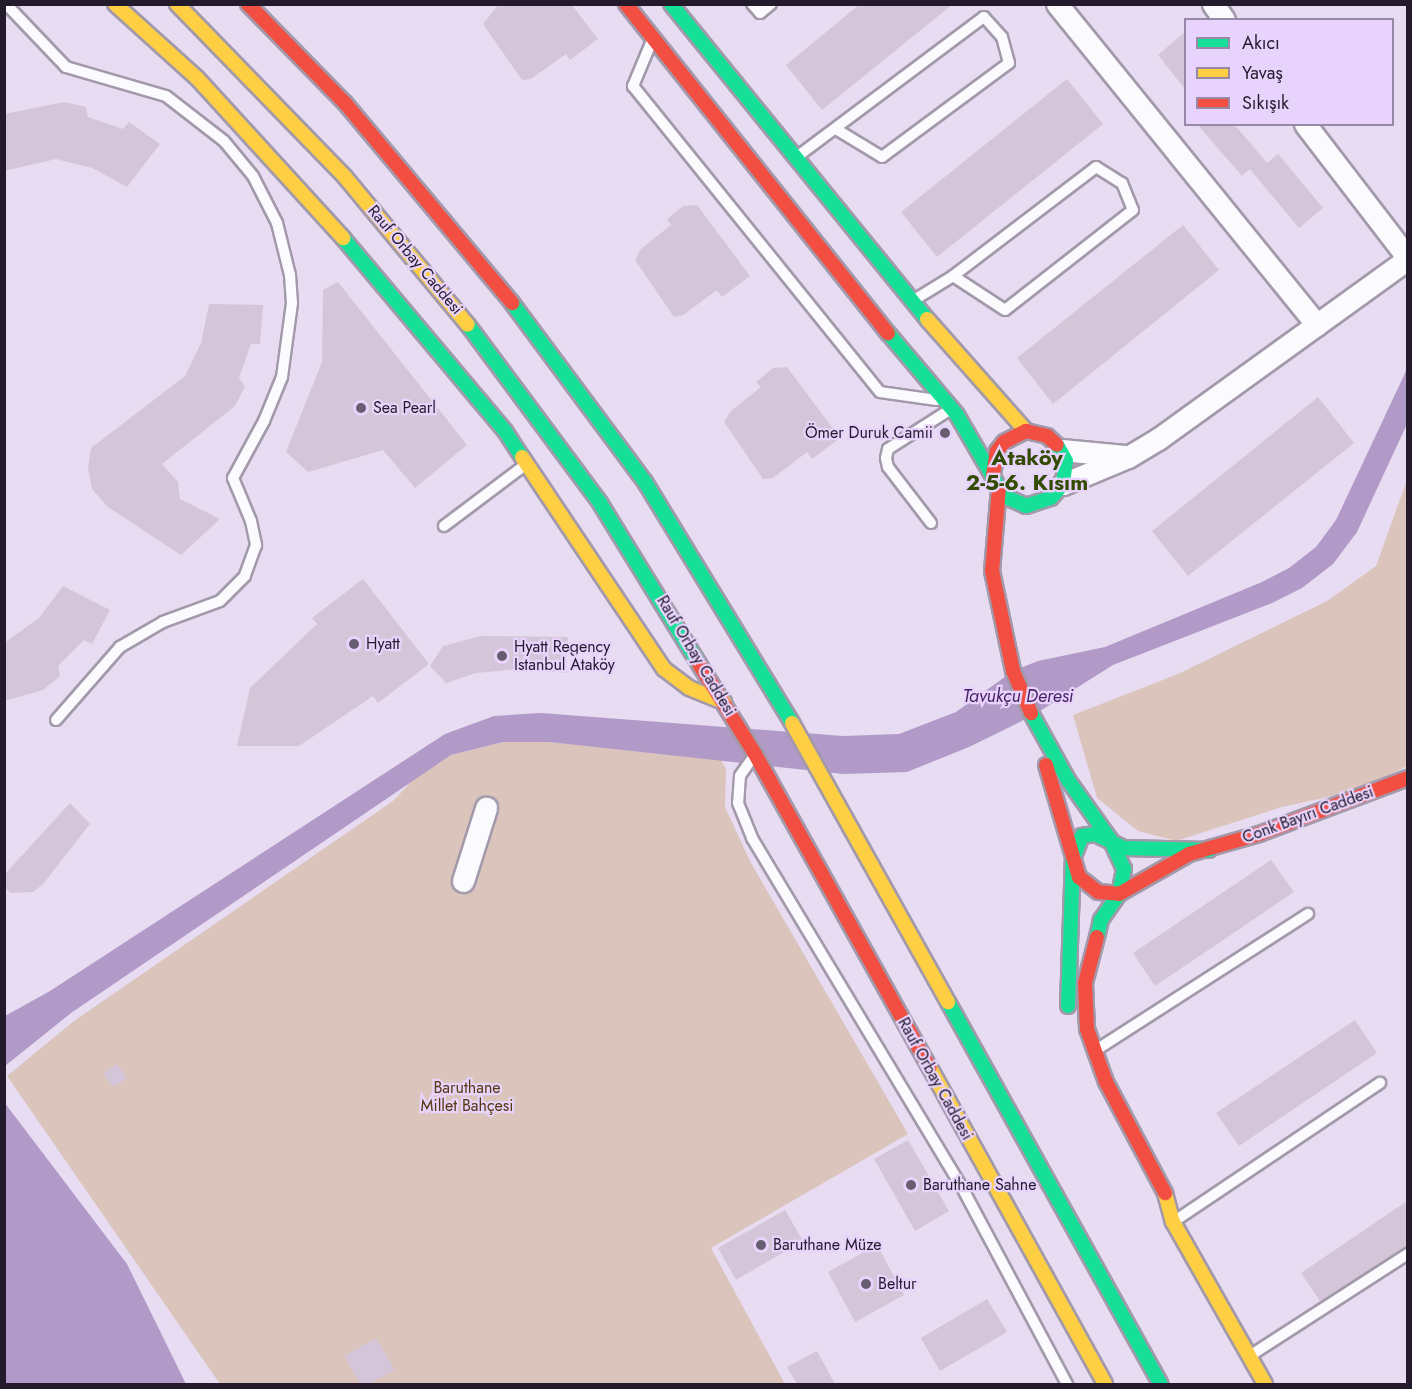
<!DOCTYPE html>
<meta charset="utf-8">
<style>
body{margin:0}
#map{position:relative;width:1412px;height:1389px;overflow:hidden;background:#e7dcf2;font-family:Jost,sans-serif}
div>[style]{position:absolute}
.green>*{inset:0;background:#dbc4bc}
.water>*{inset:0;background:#b19ac7}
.building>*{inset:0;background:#d4c6d8}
.roads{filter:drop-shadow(2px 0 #a299ab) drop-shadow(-2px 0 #a299ab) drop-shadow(0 2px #a299ab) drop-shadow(0 -2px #a299ab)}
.lane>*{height:10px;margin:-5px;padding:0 5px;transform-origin:5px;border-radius:5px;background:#fbfafd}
.street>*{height:21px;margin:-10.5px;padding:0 10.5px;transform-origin:10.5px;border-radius:10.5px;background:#fbfafd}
.fast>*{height:14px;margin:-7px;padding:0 7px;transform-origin:7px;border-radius:7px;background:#16e098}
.slow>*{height:14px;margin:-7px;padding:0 7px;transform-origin:7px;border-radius:7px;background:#ffcf43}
.jam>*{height:14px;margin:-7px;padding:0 7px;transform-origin:7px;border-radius:7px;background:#f24e42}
.dots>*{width:16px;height:16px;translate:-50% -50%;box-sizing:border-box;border:3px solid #e7d3fb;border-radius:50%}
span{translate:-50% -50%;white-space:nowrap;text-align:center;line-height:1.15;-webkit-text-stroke:4.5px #e7d3fb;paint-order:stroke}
.street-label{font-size:16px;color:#231a2c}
.poi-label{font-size:16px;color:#231a2c}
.left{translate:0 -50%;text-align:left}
.right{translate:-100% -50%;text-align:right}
.park-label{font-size:16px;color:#56360e}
.water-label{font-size:18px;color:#461f62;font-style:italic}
.district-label{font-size:22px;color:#324b00;font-weight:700}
.frame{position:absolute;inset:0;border:6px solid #231a2c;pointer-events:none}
.legend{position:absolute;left:1184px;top:18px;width:210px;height:108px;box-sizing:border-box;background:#e7d3fb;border:2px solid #9989a8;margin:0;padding:8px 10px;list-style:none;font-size:18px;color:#231a2c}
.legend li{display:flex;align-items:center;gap:12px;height:30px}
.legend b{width:30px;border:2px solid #9989a8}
</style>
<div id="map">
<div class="green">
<i style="clip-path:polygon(1407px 480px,1407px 766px,1360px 790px,1282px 807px,1176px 841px,1138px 831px,1097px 798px,1073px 715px,1178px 674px,1327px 601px,1376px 566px)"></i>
<i style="clip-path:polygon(503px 742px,549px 742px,721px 760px,726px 769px,725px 807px,751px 863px,908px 1134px,711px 1248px,785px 1384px,220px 1384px,7px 1076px,74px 1021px,393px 801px,412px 781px,451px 755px)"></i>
</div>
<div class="water">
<i style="clip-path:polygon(1407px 369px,1407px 424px,1357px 532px,1333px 564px,1302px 588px,1272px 603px,1113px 665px,1032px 716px,969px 747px,907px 772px,843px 774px,549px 742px,503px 742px,451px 755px,71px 1013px,5px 1066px,5px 1016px,50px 991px,445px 734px,494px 716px,541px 713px,843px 736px,899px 734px,956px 712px,1013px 671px,1038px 661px,1105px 647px,1262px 582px,1289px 568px,1316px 547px,1336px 520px)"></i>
<i style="clip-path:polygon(4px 1102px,127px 1264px,186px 1384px,5px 1384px)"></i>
</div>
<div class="building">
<i style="clip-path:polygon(499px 4px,571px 4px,598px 39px,570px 60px,566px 54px,531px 79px,522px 80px,483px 24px)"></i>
<i style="clip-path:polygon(860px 4px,953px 4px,822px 110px,786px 65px)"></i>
<i style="clip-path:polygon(1185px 32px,1185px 89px,1158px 55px)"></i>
<i style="clip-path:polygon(1067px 79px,1103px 124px,937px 257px,901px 212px)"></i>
<i style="clip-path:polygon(64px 102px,86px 107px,88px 117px,123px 129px,129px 122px,160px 144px,127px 187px,92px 168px,56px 159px,4px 171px,4px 114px)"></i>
<i style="clip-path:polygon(1197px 124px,1234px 124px,1267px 163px,1278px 154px,1323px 208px,1299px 228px,1250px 169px,1242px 176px)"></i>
<i style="clip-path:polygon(697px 205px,750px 276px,722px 297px,717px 290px,683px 315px,674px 317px,635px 260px,641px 249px,671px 225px,667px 219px,683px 206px)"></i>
<i style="clip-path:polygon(1183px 225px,1219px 270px,1053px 404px,1017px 358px)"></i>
<i style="clip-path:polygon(338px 282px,467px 445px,415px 488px,383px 450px,308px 472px,286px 452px,322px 362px,323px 290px)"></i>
<i style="clip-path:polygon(209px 304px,263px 305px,260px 344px,251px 344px,239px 378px,245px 386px,235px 406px,162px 464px,178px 482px,180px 499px,220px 519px,181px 555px,108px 507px,92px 489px,88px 469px,91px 448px,185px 376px,201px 343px)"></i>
<i style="clip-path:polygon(787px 367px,840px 438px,812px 459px,807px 452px,773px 478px,763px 479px,724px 422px,731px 411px,761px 387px,756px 382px,773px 368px)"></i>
<i style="clip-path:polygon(1318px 397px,1354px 443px,1188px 576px,1152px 531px)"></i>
<i style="clip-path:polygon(363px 579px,429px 664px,378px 703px,373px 696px,299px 746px,237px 746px,250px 688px,317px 624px,312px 618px)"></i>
<i style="clip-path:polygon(63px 586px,110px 610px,92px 644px,84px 640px,58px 666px,60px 676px,43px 690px,4px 701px,4px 643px,39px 618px)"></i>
<i style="clip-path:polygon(481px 636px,568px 637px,566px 673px,517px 669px,476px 673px,446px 683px,430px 666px,443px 646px)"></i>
<i style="clip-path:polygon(70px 803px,90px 824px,43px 884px,33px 892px,11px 893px,4px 887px,4px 875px)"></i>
<i style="clip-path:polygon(1271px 860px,1294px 892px,1155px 986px,1133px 953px)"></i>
<i style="clip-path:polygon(1355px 1020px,1377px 1053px,1239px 1146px,1216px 1113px)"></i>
<i style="clip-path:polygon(117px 1064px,127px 1078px,113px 1087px,103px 1074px)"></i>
<i style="clip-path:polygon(908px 1140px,949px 1211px,915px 1231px,874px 1159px)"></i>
<i style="clip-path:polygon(1407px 1201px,1407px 1247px,1320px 1301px,1301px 1273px)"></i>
<i style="clip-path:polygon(785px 1210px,803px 1241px,736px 1280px,718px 1248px)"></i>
<i style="clip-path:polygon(877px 1245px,904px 1295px,855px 1322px,828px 1272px)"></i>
<i style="clip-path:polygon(987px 1299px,1007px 1332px,940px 1371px,921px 1338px)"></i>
<i style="clip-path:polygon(376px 1338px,395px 1370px,369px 1384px,360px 1384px,344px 1356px)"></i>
<i style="clip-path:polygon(817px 1351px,835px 1384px,797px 1384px,787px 1367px)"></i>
</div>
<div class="roads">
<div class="lane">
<i style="left:6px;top:4px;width:87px;rotate:46.4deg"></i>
<i style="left:66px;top:67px;width:104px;rotate:16.2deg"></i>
<i style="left:166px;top:96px;width:73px;rotate:37.8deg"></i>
<i style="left:224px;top:141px;width:45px;rotate:50.4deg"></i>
<i style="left:253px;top:176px;width:53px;rotate:62.9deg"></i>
<i style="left:277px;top:223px;width:54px;rotate:76deg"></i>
<i style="left:290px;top:275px;width:28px;rotate:86deg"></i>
<i style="left:292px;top:303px;width:75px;rotate:97.7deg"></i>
<i style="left:282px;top:377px;width:48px;rotate:112.2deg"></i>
<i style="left:264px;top:421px;width:65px;rotate:118.5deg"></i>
<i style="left:233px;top:478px;width:47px;rotate:67.3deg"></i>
<i style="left:251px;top:521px;width:25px;rotate:78deg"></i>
<i style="left:256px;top:545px;width:33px;rotate:110deg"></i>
<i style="left:245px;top:576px;width:35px;rotate:135deg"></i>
<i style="left:220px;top:601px;width:61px;rotate:159.8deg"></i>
<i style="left:163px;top:622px;width:50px;rotate:149.8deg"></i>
<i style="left:120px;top:647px;width:97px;rotate:131.2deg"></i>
<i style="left:752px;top:4px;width:12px;rotate:48deg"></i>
<i style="left:760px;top:13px;width:14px;rotate:-39deg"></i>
<i style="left:651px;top:43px;width:47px;rotate:112.7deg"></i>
<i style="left:633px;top:86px;width:393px;rotate:51.1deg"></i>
<i style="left:880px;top:392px;width:57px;rotate:8.1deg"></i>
<i style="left:798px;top:156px;width:232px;rotate:-36.8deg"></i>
<i style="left:984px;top:17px;width:27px;rotate:48deg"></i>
<i style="left:1002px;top:37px;width:27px;rotate:75deg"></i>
<i style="left:1009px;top:63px;width:158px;rotate:143.5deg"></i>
<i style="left:882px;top:157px;width:54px;rotate:-148.7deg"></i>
<i style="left:914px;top:300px;width:46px;rotate:-31.6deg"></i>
<i style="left:953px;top:276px;width:180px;rotate:-37.3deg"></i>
<i style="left:1096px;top:167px;width:31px;rotate:32deg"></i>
<i style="left:1122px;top:183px;width:29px;rotate:68deg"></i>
<i style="left:1133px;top:210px;width:162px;rotate:142deg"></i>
<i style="left:1005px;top:310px;width:62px;rotate:-146.8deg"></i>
<i style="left:931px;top:523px;width:71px;rotate:-127.5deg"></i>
<i style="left:888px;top:467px;width:9px;rotate:-103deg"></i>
<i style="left:886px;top:458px;width:9px;rotate:-77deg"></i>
<i style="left:888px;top:449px;width:75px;rotate:-32.4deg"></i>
<i style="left:444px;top:526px;width:101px;rotate:-37deg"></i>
<i style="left:751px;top:760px;width:19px;rotate:125deg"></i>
<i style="left:740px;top:776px;width:27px;rotate:94deg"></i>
<i style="left:738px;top:803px;width:38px;rotate:68deg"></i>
<i style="left:752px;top:838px;width:414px;rotate:59deg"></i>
<i style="left:965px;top:1193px;width:217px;rotate:61.9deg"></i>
<i style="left:1096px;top:1050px;width:252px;rotate:-32.7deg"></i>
<i style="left:1176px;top:1220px;width:246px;rotate:-33.9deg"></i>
<i style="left:1251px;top:1355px;width:187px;rotate:-32.8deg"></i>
</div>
<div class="street">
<i style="left:1057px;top:4px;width:413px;rotate:51deg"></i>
<i style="left:1213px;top:4px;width:19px;rotate:55deg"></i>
<i style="left:1305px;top:124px;width:169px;rotate:52.5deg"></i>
<i style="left:1062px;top:450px;width:63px;rotate:5.4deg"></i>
<i style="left:1063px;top:484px;width:70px;rotate:-22.6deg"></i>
<i style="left:1128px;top:457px;width:35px;rotate:-31deg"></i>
<i style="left:1158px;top:439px;width:308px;rotate:-35.8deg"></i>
<i style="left:463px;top:881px;width:77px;rotate:-72.5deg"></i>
</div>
<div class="fast">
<i style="left:671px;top:4px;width:406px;rotate:50.9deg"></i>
<i style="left:343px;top:238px;width:252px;rotate:50deg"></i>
<i style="left:505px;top:431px;width:31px;rotate:57deg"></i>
<i style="left:512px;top:303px;width:223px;rotate:53.4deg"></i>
<i style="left:645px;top:482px;width:282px;rotate:58.6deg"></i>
<i style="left:468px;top:325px;width:222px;rotate:53.4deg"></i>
<i style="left:600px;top:503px;width:189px;rotate:58.4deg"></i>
<i style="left:888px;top:333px;width:107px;rotate:49.9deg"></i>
<i style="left:957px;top:415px;width:94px;rotate:59.9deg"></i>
<i style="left:1004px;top:496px;width:24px;rotate:24deg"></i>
<i style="left:1026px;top:506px;width:26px;rotate:-18deg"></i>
<i style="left:1051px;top:498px;width:18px;rotate:-49deg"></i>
<i style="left:1063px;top:484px;width:23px;rotate:-83deg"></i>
<i style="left:1066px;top:461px;width:18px;rotate:-119deg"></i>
<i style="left:1031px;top:713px;width:77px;rotate:61.1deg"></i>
<i style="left:1068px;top:780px;width:72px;rotate:54.6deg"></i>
<i style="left:1110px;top:839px;width:33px;rotate:65deg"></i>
<i style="left:1124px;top:869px;width:25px;rotate:101deg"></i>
<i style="left:1119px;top:894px;width:32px;rotate:125deg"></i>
<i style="left:1101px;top:920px;width:17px;rotate:103deg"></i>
<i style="left:948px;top:1002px;width:437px;rotate:60.9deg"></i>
<i style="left:1068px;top:1006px;width:147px;rotate:-88.1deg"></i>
<i style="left:1073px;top:859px;width:25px;rotate:-69deg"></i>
<i style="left:1082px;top:836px;width:13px;rotate:-9deg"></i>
<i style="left:1095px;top:834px;width:32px;rotate:26deg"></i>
<i style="left:1124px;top:848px;width:85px;rotate:1.3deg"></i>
</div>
<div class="slow">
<i style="left:115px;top:4px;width:110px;rotate:42.1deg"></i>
<i style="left:197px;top:78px;width:217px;rotate:47.6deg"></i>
<i style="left:177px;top:4px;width:241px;rotate:45.8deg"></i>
<i style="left:345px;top:177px;width:192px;rotate:50.3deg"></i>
<i style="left:927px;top:319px;width:149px;rotate:48.5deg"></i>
<i style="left:522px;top:457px;width:255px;rotate:56.2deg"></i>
<i style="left:664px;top:669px;width:31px;rotate:37deg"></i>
<i style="left:689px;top:688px;width:38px;rotate:22deg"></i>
<i style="left:792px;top:723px;width:320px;rotate:60.8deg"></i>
<i style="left:930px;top:1068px;width:361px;rotate:61deg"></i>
<i style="left:1165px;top:1193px;width:30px;rotate:75deg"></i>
<i style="left:1173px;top:1222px;width:186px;rotate:60.4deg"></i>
</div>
<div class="jam">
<i style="left:248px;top:4px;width:139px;rotate:45.6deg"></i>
<i style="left:345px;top:103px;width:261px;rotate:50.1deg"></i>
<i style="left:626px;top:4px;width:421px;rotate:51.5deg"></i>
<i style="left:993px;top:475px;width:24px;rotate:-81deg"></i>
<i style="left:997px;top:451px;width:11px;rotate:-52deg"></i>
<i style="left:1004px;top:442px;width:25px;rotate:-27deg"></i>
<i style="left:1026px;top:431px;width:22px;rotate:13deg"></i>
<i style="left:1047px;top:436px;width:13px;rotate:42deg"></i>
<i style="left:999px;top:488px;width:83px;rotate:94.8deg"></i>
<i style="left:992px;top:571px;width:102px;rotate:78.1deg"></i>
<i style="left:1013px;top:671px;width:46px;rotate:66.8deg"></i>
<i style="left:699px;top:664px;width:106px;rotate:58.1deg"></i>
<i style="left:755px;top:754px;width:359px;rotate:60.9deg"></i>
<i style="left:1046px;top:765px;width:117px;rotate:73.6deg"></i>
<i style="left:1079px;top:877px;width:24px;rotate:38deg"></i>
<i style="left:1098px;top:892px;width:21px;rotate:5deg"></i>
<i style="left:1119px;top:894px;width:81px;rotate:-29.7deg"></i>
<i style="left:1189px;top:854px;width:73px;rotate:-15.9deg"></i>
<i style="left:1259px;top:834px;width:159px;rotate:-20.6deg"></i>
<i style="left:1097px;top:937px;width:48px;rotate:104.6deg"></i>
<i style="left:1085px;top:983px;width:46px;rotate:87.5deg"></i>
<i style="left:1087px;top:1029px;width:56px;rotate:70.3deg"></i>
<i style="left:1106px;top:1082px;width:126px;rotate:62deg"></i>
</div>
</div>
<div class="dots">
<i style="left:361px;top:408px;background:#685e71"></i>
<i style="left:945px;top:433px;background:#685e71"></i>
<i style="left:354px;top:644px;background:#685e71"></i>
<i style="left:502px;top:656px;background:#685e71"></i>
<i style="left:911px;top:1185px;background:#685e71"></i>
<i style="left:761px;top:1245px;background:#685e71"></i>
<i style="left:866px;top:1284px;background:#685e71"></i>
</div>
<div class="street-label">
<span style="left:415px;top:260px;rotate:50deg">Rauf Orbay Caddesi</span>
<span style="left:696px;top:656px;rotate:59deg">Rauf Orbay Caddesi</span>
<span style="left:1308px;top:815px;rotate:-20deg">Conk Bayırı Caddesi</span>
<span style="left:935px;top:1079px;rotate:61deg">Rauf Orbay Caddesi</span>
</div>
<div class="poi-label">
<span class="left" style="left:373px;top:408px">Sea Pearl</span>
<span class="right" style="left:933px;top:433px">Ömer Duruk Camii</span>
<span class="left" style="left:366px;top:644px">Hyatt</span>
<span class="left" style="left:514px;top:656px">Hyatt Regency<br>Istanbul Ataköy</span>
<span class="left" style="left:923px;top:1185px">Baruthane Sahne</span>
<span class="left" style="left:773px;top:1245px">Baruthane Müze</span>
<span class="left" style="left:878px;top:1284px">Beltur</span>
</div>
<div class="park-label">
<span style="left:467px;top:1097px">Baruthane<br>Millet Bahçesi</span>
</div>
<div class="water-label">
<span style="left:1018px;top:696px">Tavukçu Deresi</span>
</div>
<div class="district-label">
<span style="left:1027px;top:470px">Ataköy<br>2-5-6. Kısım</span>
</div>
<div class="frame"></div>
<ul class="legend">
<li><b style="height:8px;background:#16e098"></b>Akıcı</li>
<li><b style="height:8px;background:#ffcf43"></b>Yavaş</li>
<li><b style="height:8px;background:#f24e42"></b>Sıkışık</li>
</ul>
</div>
